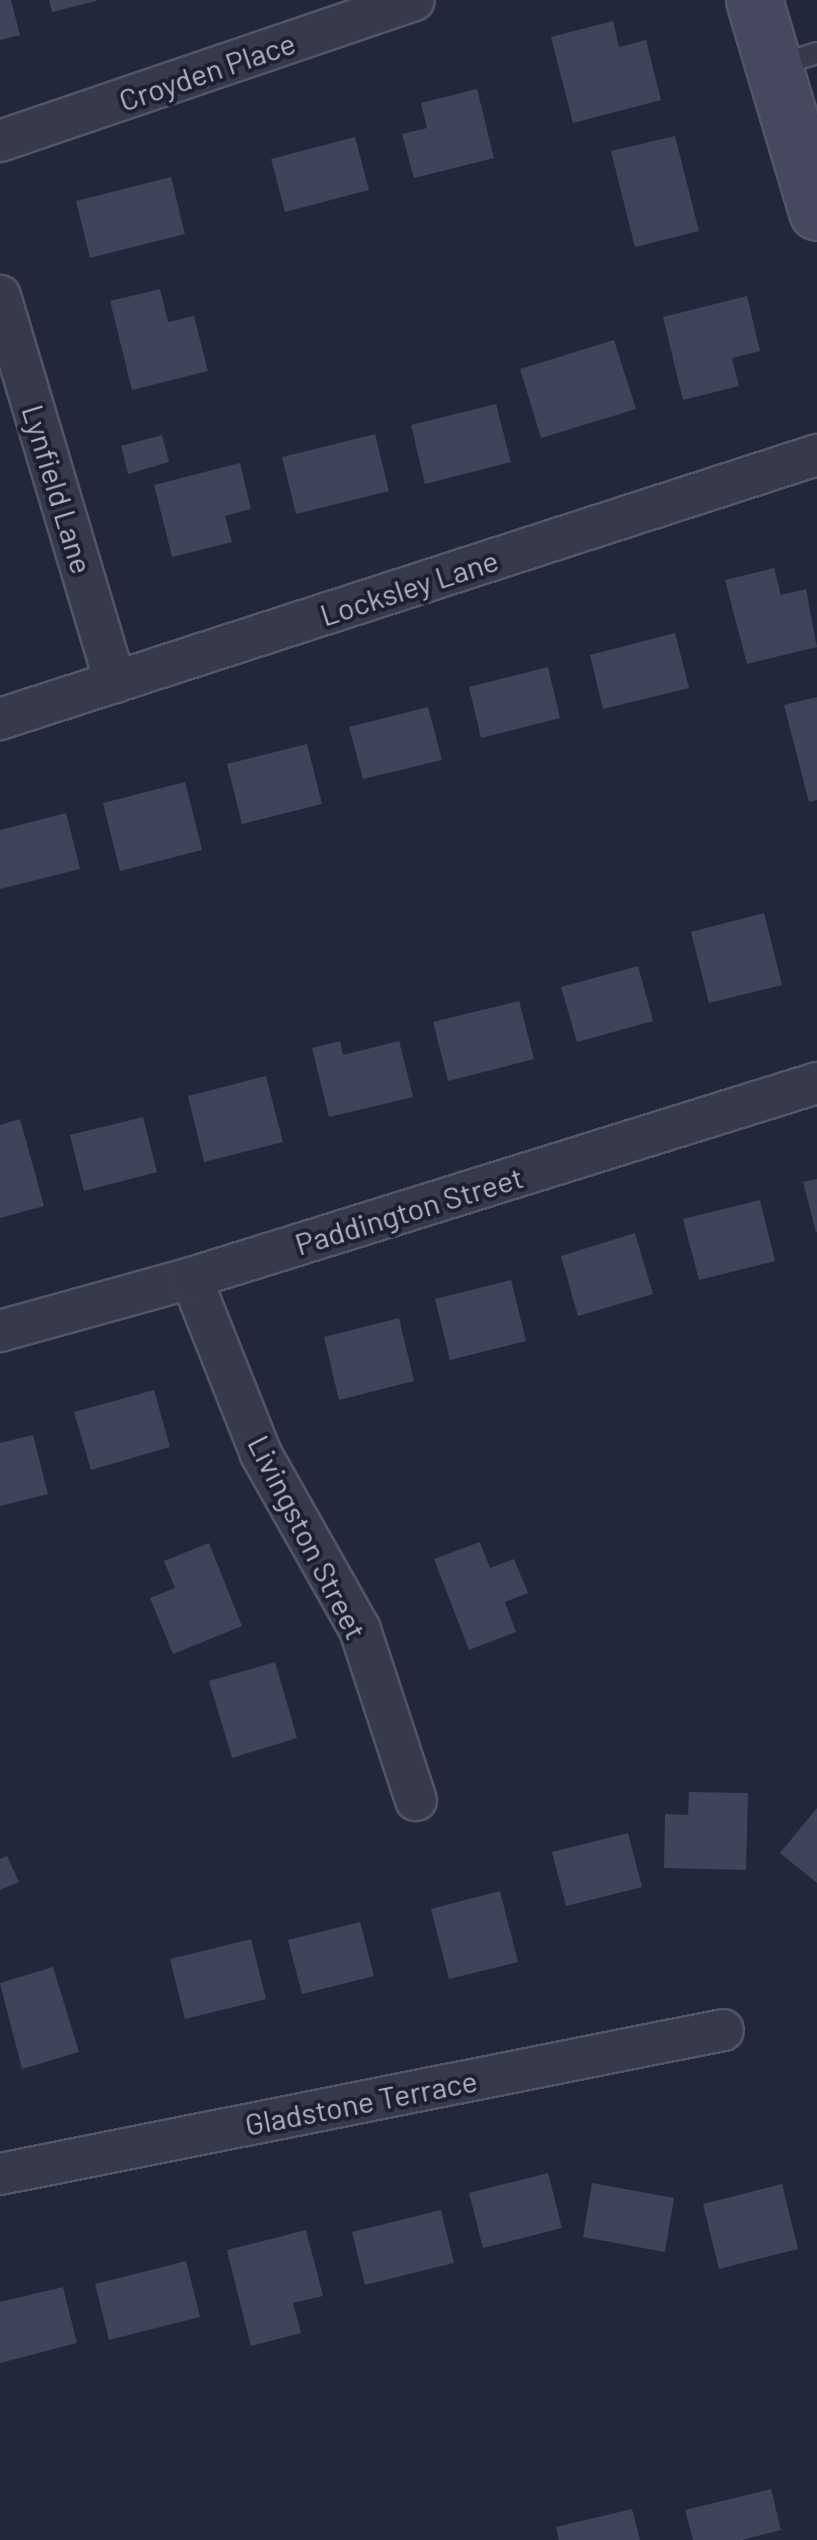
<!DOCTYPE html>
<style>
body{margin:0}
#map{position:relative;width:817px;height:2540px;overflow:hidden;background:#23273b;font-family:Barlow,sans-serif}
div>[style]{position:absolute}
.building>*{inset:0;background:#40445b}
.roads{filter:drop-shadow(2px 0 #525566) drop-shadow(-2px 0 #525566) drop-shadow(0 2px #525566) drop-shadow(0 -2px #525566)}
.lane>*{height:20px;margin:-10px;padding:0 10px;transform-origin:10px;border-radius:10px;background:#373a4b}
.street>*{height:40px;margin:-20px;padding:0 20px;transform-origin:20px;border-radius:20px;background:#373a4b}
.secondary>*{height:55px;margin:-27.5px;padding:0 27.5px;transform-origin:27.5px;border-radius:27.5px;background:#45485e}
span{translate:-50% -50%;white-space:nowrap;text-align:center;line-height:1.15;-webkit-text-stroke:8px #1c1f30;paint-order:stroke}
.street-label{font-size:30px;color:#b2b5c7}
</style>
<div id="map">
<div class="building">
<i style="clip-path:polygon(0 0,11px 0,20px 35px,0 40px)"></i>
<i style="clip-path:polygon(49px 0,96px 0,96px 1px,52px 12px)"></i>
<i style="clip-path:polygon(613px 21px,619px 47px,646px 40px,661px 100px,573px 123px,551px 37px)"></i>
<i style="clip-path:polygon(477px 89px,494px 158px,414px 178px,402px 134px,427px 128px,421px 103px)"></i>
<i style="clip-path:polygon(675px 136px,699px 231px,635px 247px,611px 151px)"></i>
<i style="clip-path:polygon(355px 137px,369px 190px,285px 212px,271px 159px)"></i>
<i style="clip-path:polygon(171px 177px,185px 234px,90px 258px,76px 201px)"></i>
<i style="clip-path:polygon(160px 289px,168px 322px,194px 316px,208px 371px,132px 390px,110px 301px)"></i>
<i style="clip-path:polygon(747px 296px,760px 351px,732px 358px,739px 386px,683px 400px,663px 317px)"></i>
<i style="clip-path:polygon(614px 340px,636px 409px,541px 438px,520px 369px)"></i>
<i style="clip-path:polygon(496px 404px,511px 462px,425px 484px,411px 425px)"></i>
<i style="clip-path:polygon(375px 434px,389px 491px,296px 514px,282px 457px)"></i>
<i style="clip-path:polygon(162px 435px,169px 462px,128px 474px,121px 446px)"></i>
<i style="clip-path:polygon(240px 463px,251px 509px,225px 516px,232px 542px,172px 557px,154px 485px)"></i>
<i style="clip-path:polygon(774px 568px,781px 595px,806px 589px,817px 647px,747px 664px,725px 580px)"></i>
<i style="clip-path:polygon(675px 633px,689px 688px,603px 709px,590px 655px)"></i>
<i style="clip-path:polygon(548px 667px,560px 718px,481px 738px,469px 687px)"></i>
<i style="clip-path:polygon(817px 697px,817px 800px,809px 802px,784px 705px)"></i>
<i style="clip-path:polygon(428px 707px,442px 760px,363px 779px,349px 727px)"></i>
<i style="clip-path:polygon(307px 744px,322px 804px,242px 824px,227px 764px)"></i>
<i style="clip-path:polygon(185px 782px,202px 850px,120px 871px,103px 803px)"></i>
<i style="clip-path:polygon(66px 813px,80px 869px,0 889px,0 830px)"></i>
<i style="clip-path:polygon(764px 913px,782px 985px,709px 1003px,691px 932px)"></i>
<i style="clip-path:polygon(638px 966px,653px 1021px,577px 1042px,561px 987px)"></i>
<i style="clip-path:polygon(519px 1001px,534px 1059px,448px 1081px,433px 1022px)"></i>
<i style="clip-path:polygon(340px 1041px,343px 1055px,399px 1041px,413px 1097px,329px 1117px,312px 1048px)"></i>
<i style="clip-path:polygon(266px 1076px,283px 1142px,204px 1162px,188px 1096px)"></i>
<i style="clip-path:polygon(143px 1117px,157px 1172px,84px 1191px,70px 1135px)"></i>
<i style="clip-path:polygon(20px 1119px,44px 1206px,0 1218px,0 1125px)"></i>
<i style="clip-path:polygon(817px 1179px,817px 1232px,816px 1232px,803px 1182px)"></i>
<i style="clip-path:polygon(760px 1200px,775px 1261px,699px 1280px,683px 1219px)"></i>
<i style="clip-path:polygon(635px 1233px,653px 1294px,578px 1316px,561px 1256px)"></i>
<i style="clip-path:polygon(511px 1280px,526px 1341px,450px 1360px,435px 1299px)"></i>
<i style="clip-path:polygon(399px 1318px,414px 1381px,339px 1400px,324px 1337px)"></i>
<i style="clip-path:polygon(154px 1390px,170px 1447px,91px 1470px,74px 1412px)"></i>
<i style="clip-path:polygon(33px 1435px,48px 1494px,0 1506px,0 1443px)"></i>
<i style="clip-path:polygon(480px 1542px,490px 1568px,514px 1559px,528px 1593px,505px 1602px,516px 1632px,469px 1650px,434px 1559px)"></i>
<i style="clip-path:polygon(209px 1543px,242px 1626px,173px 1654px,150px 1598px,175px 1588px,164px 1561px)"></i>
<i style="clip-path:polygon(275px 1662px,297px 1738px,232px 1758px,209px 1681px)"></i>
<i style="clip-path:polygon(689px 1792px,748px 1793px,746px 1870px,664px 1868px,665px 1814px,688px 1815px)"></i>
<i style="clip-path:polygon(817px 1808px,817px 1883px,780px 1853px)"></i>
<i style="clip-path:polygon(628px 1833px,642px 1887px,566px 1906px,552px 1852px)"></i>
<i style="clip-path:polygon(7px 1856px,19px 1882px,0 1890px,0 1859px)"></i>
<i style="clip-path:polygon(500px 1891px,518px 1962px,449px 1979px,431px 1909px)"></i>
<i style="clip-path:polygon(360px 1922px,374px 1976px,302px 1994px,288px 1940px)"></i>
<i style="clip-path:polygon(251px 1939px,266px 1999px,185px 2019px,170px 1959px)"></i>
<i style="clip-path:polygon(53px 1967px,79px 2052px,22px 2069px,0 1983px)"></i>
<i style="clip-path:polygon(548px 2173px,562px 2228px,483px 2248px,469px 2193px)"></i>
<i style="clip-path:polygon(592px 2183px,674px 2198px,665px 2252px,583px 2237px)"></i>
<i style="clip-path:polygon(782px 2184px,798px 2249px,719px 2269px,703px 2204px)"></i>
<i style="clip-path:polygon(441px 2210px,454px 2263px,365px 2285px,352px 2232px)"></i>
<i style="clip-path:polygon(306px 2230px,323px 2296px,293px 2303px,301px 2333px,251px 2346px,227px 2250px)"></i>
<i style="clip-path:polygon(186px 2261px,200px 2317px,109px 2340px,95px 2284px)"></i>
<i style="clip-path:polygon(63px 2287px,77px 2343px,0 2363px,0 2302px)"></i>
<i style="clip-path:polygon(771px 2489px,781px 2530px,742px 2540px,693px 2540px,685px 2510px)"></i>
<i style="clip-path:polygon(632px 2509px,640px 2540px,559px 2540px,556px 2527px)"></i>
</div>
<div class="roads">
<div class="lane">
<i style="left:776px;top:66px;width:43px;rotate:-17.6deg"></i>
</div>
<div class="street">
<i style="left:0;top:141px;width:437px;rotate:-18.8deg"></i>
<i style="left:0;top:296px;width:403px;rotate:73.4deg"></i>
<i style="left:0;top:719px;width:859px;rotate:-17.91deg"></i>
<i style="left:191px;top:1278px;width:189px;rotate:68.3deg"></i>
<i style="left:261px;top:1454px;width:202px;rotate:60.6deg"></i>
<i style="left:360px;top:1630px;width:179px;rotate:71.8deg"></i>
<i style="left:0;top:1331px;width:198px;rotate:-15.5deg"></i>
<i style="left:191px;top:1278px;width:656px;rotate:-17.3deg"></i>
<i style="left:0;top:2174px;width:737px;rotate:-11.26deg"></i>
</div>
<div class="secondary">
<i style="left:754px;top:0;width:221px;rotate:73.4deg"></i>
</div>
</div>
<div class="street-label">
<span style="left:207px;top:71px;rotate:-19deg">Croyden Place</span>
<span style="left:58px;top:489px;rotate:73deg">Lynfield Lane</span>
<span style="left:409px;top:587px;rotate:-18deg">Locksley Lane</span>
<span style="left:409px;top:1210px;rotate:-17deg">Paddington Street</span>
<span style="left:308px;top:1537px;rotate:63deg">Livingston Street</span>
<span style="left:361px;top:2102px;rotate:-11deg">Gladstone Terrace</span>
</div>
</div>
